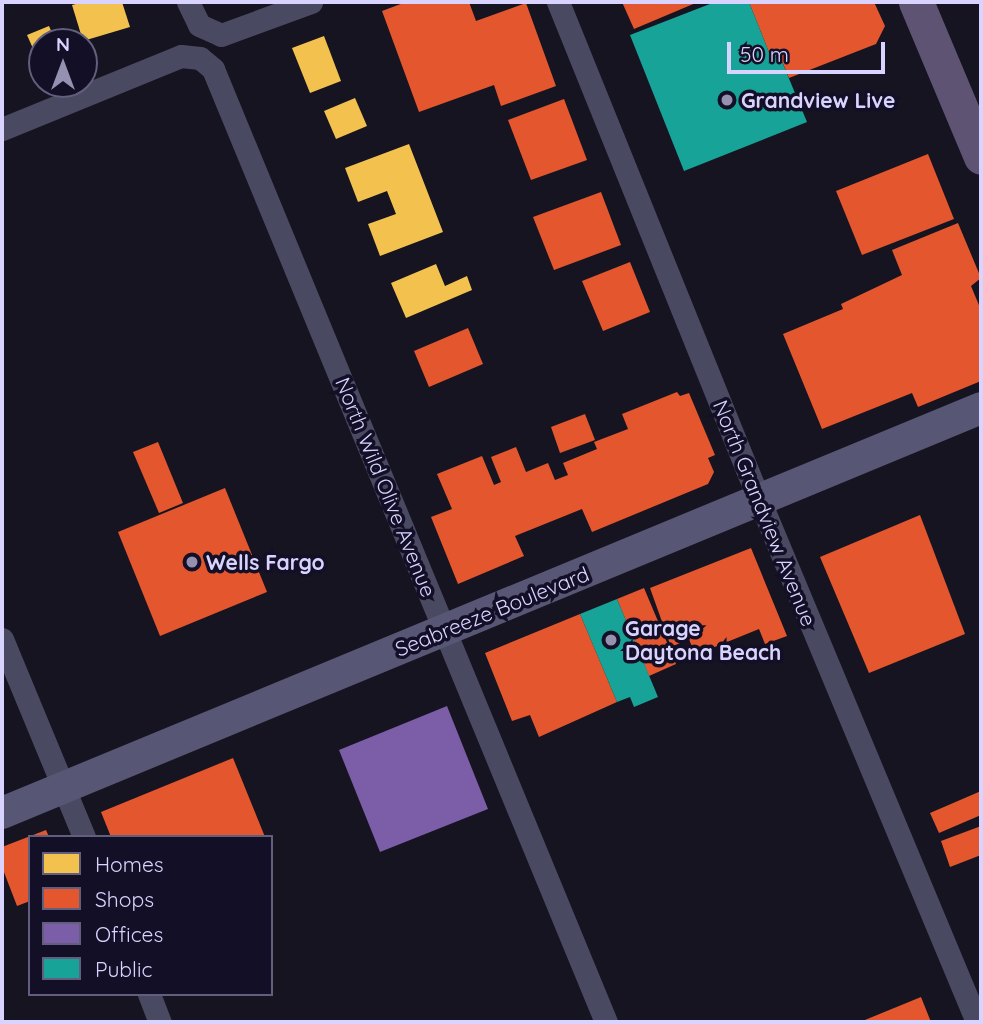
<!DOCTYPE html>
<style>
body{margin:0}
#map{position:relative;width:983px;height:1024px;overflow:hidden;background:#161421;font-family:Quicksand,sans-serif}
div>[style]{position:absolute}
.homes>*{inset:0;background:#f2c14e}
.shops>*{inset:0;background:#e4572e}
.offices>*{inset:0;background:#7b5ea7}
.public>*{inset:0;background:#17a398}
.minor>*{height:23px;margin:-11.5px;padding:0 11.5px;transform-origin:11.5px;border-radius:11.5px;background:#4a4962}
.secondary>*{height:32px;margin:-16px;padding:0 16px;transform-origin:16px;border-radius:16px;background:#575674}
.primary>*{height:35px;margin:-17.5px;padding:0 17.5px;transform-origin:17.5px;border-radius:17.5px;background:#5e5373}
.dots>*{width:19px;height:19px;translate:-50% -50%;box-sizing:border-box;border:4px solid #130f26;border-radius:50%}
span{translate:-50% -50%;white-space:nowrap;text-align:center;line-height:1.15;-webkit-text-stroke:7px #130f26;paint-order:stroke}
.poi-label{font-size:21px;color:#d9d4ff;font-weight:700}
.left{translate:0 -50%;text-align:left}
.street-label{font-size:21px;color:#d9d4ff}
.frame{position:absolute;inset:0;border:4px solid #d9d4ff;pointer-events:none}
.legend{position:absolute;left:28px;top:835px;width:245px;height:161px;box-sizing:border-box;background:#130f26;border:2px solid #625e7d;margin:0;padding:9px 12px;list-style:none;font-size:21px;color:#d9d4ff}
.legend li{display:flex;align-items:center;gap:14px;height:35px}
.legend b{width:35px;border:2px solid #625e7d}
.north{position:absolute;left:28px;top:28px;width:70px;height:70px;box-sizing:border-box;background:#130f26;border:2px solid #625e7d;border-radius:50%;rotate:0deg;font-size:19px;font-weight:700;line-height:28px;text-align:center;color:#d9d4ff}
.north::after{content:'';display:block;margin:auto;width:24px;height:32px;background:#9591b1;clip-path:polygon(50% 0,100% 100%,50% 72%,0 100%)}
.scale{position:absolute;left:727px;top:42px;width:158px;height:32px;box-sizing:border-box;border:4px solid #d9d4ff;border-top:0;padding-left:9px;font-size:21px;line-height:24px;white-space:nowrap;color:#d9d4ff;-webkit-text-stroke:5px #130f26;paint-order:stroke}
</style>
<div id="map">
<div class="homes">
<i style="clip-path:polygon(84px 2px,122px 2px,130px 27px,83px 41px,72px 5px)"></i>
<i style="clip-path:polygon(49px 26px,56px 42px,42px 42px,39px 62px,27px 35px)"></i>
<i style="clip-path:polygon(324px 36px,341px 81px,310px 93px,292px 48px)"></i>
<i style="clip-path:polygon(355px 98px,367px 126px,336px 139px,324px 111px)"></i>
<i style="clip-path:polygon(409px 144px,443px 232px,380px 256px,368px 224px,396px 214px,387px 191px,358px 202px,345px 168px)"></i>
<i style="clip-path:polygon(436px 264px,445px 286px,467px 276px,472px 290px,406px 318px,391px 283px)"></i>
</div>
<div class="shops">
<i style="clip-path:polygon(406px 2px,469px 2px,476px 21px,526px 3px,556px 86px,501px 106px,494px 85px,419px 112px,382px 11px)"></i>
<i style="clip-path:polygon(622px 2px,698px 2px,634px 29px)"></i>
<i style="clip-path:polygon(749px 2px,874px 2px,885px 26px,876px 44px,789px 78px,778px 52px,770px 55px)"></i>
<i style="clip-path:polygon(564px 99px,587px 160px,531px 180px,508px 120px)"></i>
<i style="clip-path:polygon(928px 154px,954px 219px,862px 255px,836px 191px)"></i>
<i style="clip-path:polygon(601px 192px,621px 245px,554px 270px,533px 217px)"></i>
<i style="clip-path:polygon(958px 223px,981px 278px,971px 286px,981px 310px,981px 381px,918px 407px,912px 393px,822px 429px,783px 334px,843px 309px,841px 304px,902px 275px,892px 250px)"></i>
<i style="clip-path:polygon(630px 262px,650px 312px,603px 331px,582px 281px)"></i>
<i style="clip-path:polygon(468px 328px,483px 364px,429px 387px,414px 351px)"></i>
<i style="clip-path:polygon(677px 392px,680px 396px,689px 393px,715px 455px,708px 458px,714px 472px,708px 484px,592px 532px,582px 509px,515px 536px,524px 556px,458px 584px,431px 517px,452px 509px,437px 474px,482px 456px,494px 485px,501px 482px,491px 457px,516px 447px,526px 472px,548px 463px,555px 480px,568px 475px,563px 463px,597px 449px,594px 442px,628px 429px,622px 414px)"></i>
<i style="clip-path:polygon(585px 414px,595px 440px,560px 453px,551px 427px)"></i>
<i style="clip-path:polygon(158px 442px,183px 503px,159px 513px,133px 452px)"></i>
<i style="clip-path:polygon(225px 488px,267px 592px,160px 636px,118px 532px)"></i>
<i style="clip-path:polygon(920px 515px,965px 634px,869px 673px,820px 557px)"></i>
<i style="clip-path:polygon(751px 548px,787px 636px,765px 644px,759px 629px,695px 655px,689px 639px,671px 647px,650px 588px)"></i>
<i style="clip-path:polygon(644px 588px,676px 664px,649px 676px,617px 599px)"></i>
<i style="clip-path:polygon(580px 614px,617px 702px,539px 737px,530px 715px,512px 721px,485px 653px)"></i>
<i style="clip-path:polygon(233px 758px,265px 837px,111px 837px,101px 812px)"></i>
<i style="clip-path:polygon(981px 791px,981px 815px,939px 833px,930px 813px)"></i>
<i style="clip-path:polygon(981px 826px,981px 855px,950px 867px,941px 841px)"></i>
<i style="clip-path:polygon(46px 830px,49px 837px,30px 837px,30px 901px,17px 906px,2px 867px,2px 847px)"></i>
<i style="clip-path:polygon(921px 997px,931px 1022px,860px 1022px)"></i>
</div>
<div class="offices">
<i style="clip-path:polygon(447px 706px,488px 809px,380px 852px,339px 750px)"></i>
</div>
<div class="public">
<i style="clip-path:polygon(715px 2px,749px 2px,770px 55px,778px 52px,807px 122px,684px 171px,630px 35px)"></i>
<i style="clip-path:polygon(617px 599px,658px 697px,634px 707px,630px 697px,617px 702px,580px 614px)"></i>
</div>
<div class="minor">
<i style="left:188px;top:2px;width:25px;rotate:64deg"></i>
<i style="left:199px;top:25px;width:24px;rotate:24deg"></i>
<i style="left:221px;top:35px;width:96px;rotate:-20.1deg"></i>
<i style="left:558px;top:2px;width:528px;rotate:68deg"></i>
<i style="left:756px;top:492px;width:574px;rotate:67.36deg"></i>
<i style="left:2px;top:129px;width:193px;rotate:-22.2deg"></i>
<i style="left:181px;top:56px;width:19px;rotate:6deg"></i>
<i style="left:200px;top:58px;width:17px;rotate:40deg"></i>
<i style="left:213px;top:69px;width:1031px;rotate:67.59deg"></i>
<i style="left:2px;top:639px;width:214px;rotate:67.5deg"></i>
<i style="left:149px;top:994px;width:30px;rotate:69deg"></i>
</div>
<div class="secondary">
<i style="left:2px;top:813px;width:1059px;rotate:-22.47deg"></i>
</div>
<div class="primary">
<i style="left:916px;top:2px;width:168px;rotate:67.2deg"></i>
</div>
<div class="dots">
<i style="left:727px;top:100px;background:#9591b1"></i>
<i style="left:192px;top:562px;background:#9591b1"></i>
<i style="left:611px;top:640px;background:#9591b1"></i>
</div>
<div class="poi-label">
<span class="left" style="left:741px;top:100px">Grandview Live</span>
<span class="left" style="left:206px;top:562px">Wells Fargo</span>
<span class="left" style="left:625px;top:640px">Garage<br>Daytona Beach</span>
</div>
<div class="street-label">
<span style="left:386px;top:487px;rotate:68deg">North Wild Olive Avenue</span>
<span style="left:765px;top:513px;rotate:68deg">North Grandview Avenue</span>
<span style="left:492px;top:611px;rotate:-22deg">Seabreeze Boulevard</span>
</div>
<div class="frame"></div>
<ul class="legend">
<li><b style="height:19px;background:#f2c14e"></b>Homes</li>
<li><b style="height:19px;background:#e4572e"></b>Shops</li>
<li><b style="height:19px;background:#7b5ea7"></b>Offices</li>
<li><b style="height:19px;background:#17a398"></b>Public</li>
</ul>
<div class="north">N</div>
<div class="scale">50 m</div>
</div>
